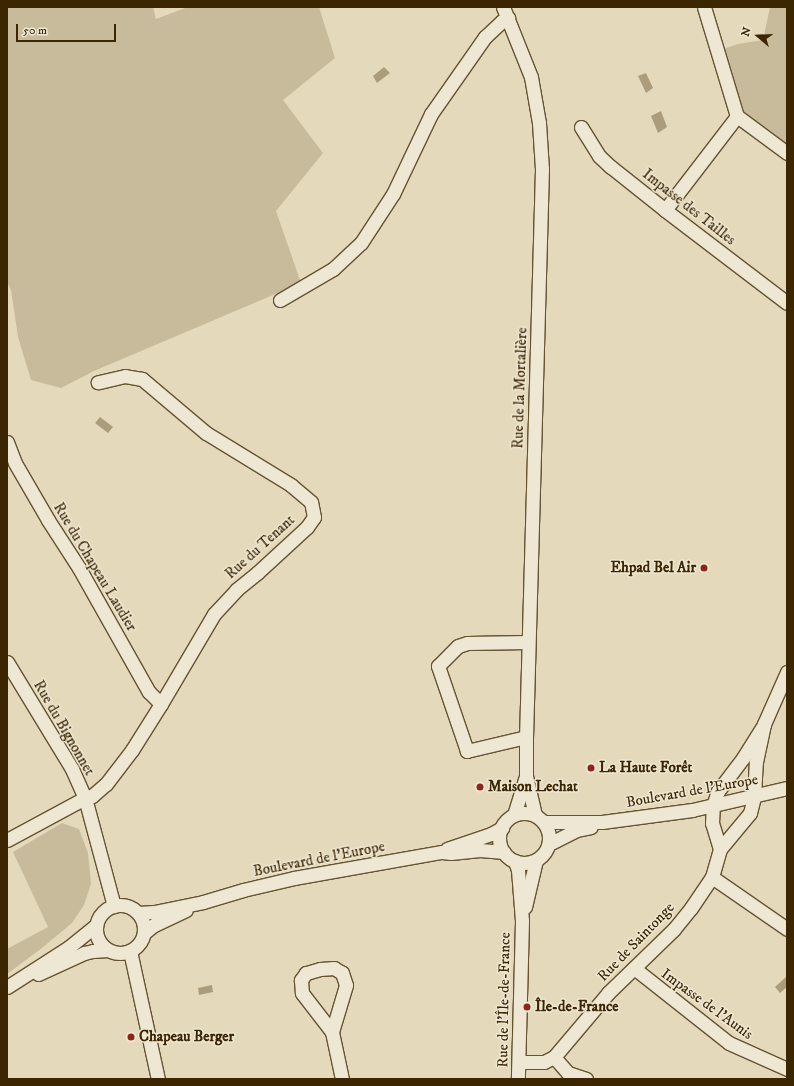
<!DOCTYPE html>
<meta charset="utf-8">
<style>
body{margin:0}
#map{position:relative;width:794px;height:1086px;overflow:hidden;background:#e4dabb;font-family:"IM FELL DW Pica",serif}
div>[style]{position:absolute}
.green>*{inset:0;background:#c7bb9b}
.water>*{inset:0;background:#ab9d7c}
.roads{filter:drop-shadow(1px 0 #665330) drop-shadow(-1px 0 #665330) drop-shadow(0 1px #665330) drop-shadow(0 -1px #665330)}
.minor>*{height:13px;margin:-6.5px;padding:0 6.5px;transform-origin:6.5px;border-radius:6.5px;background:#ede7d3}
.minor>.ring{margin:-6.5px;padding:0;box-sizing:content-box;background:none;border:13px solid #ede7d3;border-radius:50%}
.dots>*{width:11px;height:11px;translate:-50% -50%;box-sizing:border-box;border:2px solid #ede7d3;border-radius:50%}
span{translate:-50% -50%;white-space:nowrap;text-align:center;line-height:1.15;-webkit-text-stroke:3px #ede7d3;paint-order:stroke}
.street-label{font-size:15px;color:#3c2601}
.poi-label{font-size:15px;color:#3c2601;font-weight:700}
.right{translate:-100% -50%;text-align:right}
.left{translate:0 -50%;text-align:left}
.frame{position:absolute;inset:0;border:8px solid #3c2601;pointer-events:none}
.north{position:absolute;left:738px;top:16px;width:40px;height:40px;-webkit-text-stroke:3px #ede7d3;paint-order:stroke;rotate:289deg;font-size:11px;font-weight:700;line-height:16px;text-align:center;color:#3c2601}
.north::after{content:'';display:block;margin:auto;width:14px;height:18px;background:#3c2601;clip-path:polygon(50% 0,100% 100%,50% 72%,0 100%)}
.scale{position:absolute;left:16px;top:24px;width:100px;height:18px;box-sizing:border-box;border:2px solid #3c2601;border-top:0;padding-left:5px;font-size:12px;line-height:14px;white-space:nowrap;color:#3c2601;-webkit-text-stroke:3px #ede7d3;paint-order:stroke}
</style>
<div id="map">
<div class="green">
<i style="clip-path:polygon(7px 7px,153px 7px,156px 19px,188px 7px,319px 7px,335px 58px,283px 100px,323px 153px,276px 211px,301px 283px,94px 371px,61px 388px,31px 380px,18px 337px,11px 290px,7px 282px)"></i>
<i style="clip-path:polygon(770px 7px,787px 7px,787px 153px,737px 116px,717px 51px,738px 44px,763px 40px)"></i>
<i style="clip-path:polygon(62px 823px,79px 829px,88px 853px,91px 884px,84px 905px,72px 923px,42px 948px,7px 974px,7px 949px,48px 927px,13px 852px)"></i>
</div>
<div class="water">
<i style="clip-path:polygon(384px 67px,390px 73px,377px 83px,373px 76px)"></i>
<i style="clip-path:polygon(646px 73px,653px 88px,646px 93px,638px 76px)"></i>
<i style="clip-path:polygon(661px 111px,667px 127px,658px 133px,651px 116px)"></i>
<i style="clip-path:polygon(100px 417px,113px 427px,108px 433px,95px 423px)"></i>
<i style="clip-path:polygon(787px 976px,787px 987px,780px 993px,775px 987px)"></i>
<i style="clip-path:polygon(212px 985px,213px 992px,199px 995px,198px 988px)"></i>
</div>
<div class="roads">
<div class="minor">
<i style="left:503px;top:7px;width:75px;rotate:68.2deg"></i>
<i style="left:531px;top:77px;width:47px;rotate:80.1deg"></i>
<i style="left:539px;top:123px;width:46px;rotate:86.3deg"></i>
<i style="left:542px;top:169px;width:568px;rotate:91.61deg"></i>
<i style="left:526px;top:737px;width:39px;rotate:90deg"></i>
<i style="left:526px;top:776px;width:40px;rotate:77deg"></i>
<i style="left:704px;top:7px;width:114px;rotate:73.2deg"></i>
<i style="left:737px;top:116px;width:62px;rotate:36.5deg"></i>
<i style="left:581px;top:127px;width:34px;rotate:58deg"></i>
<i style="left:599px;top:156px;width:16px;rotate:43deg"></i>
<i style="left:611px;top:167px;width:69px;rotate:38.5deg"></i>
<i style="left:665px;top:210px;width:153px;rotate:37.3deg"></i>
<i style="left:665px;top:210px;width:118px;rotate:-52.5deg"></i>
<i style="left:280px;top:300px;width:61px;rotate:-30.3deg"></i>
<i style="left:333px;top:269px;width:38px;rotate:-43deg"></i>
<i style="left:361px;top:243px;width:59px;rotate:-56.9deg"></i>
<i style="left:393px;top:194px;width:89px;rotate:-64.6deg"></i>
<i style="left:431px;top:114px;width:94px;rotate:-55deg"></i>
<i style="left:485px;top:37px;width:23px;rotate:-43deg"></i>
<i style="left:502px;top:21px;width:7px;rotate:-27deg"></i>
<i style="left:7px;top:442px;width:22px;rotate:69deg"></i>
<i style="left:15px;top:463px;width:66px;rotate:59.9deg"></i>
<i style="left:48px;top:520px;width:57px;rotate:57.1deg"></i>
<i style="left:79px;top:568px;width:142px;rotate:60.6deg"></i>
<i style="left:149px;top:692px;width:17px;rotate:45deg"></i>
<i style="left:7px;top:662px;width:125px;rotate:58.7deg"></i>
<i style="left:72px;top:769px;width:32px;rotate:66deg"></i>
<i style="left:85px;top:798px;width:112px;rotate:75deg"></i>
<i style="left:526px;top:737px;width:61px;rotate:166.7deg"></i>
<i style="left:467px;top:751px;width:90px;rotate:-108.8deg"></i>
<i style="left:438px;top:666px;width:28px;rotate:-45deg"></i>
<i style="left:458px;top:646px;width:9px;rotate:-18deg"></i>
<i style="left:467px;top:643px;width:61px;rotate:-0.9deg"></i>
<i class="ring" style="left:499px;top:813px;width:37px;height:37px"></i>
<i style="left:514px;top:815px;width:41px;rotate:-72.9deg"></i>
<i style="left:544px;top:822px;width:58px"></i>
<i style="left:602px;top:822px;width:91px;rotate:-7.6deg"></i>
<i style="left:692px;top:810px;width:98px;rotate:-13deg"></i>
<i style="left:7px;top:840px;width:89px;rotate:-28.3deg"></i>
<i style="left:85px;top:798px;width:7px;rotate:-16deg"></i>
<i style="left:92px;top:796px;width:18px;rotate:-41deg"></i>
<i style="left:106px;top:784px;width:43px;rotate:-52.6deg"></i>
<i style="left:132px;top:750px;width:54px;rotate:-57.8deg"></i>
<i style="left:161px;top:704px;width:104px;rotate:-59.5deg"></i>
<i style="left:214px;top:614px;width:33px;rotate:-47deg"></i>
<i style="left:236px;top:590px;width:27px;rotate:-39deg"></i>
<i style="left:257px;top:573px;width:68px;rotate:-42.6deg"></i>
<i style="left:307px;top:527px;width:12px;rotate:-55deg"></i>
<i style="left:314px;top:517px;width:15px;rotate:-101deg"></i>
<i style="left:311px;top:502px;width:26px;rotate:-140deg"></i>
<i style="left:291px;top:485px;width:100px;rotate:-148.5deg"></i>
<i style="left:206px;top:433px;width:84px;rotate:-139.8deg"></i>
<i style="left:142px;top:379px;width:17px;rotate:-170deg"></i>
<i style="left:125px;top:376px;width:28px;rotate:167deg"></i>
<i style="left:549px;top:844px;width:30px;rotate:-27deg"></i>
<i style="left:576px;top:830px;width:15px;rotate:-11deg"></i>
<i style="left:447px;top:849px;width:46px;rotate:-18.8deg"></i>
<i style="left:491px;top:834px;width:13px;rotate:-29deg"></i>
<i style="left:720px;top:849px;width:27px;rotate:-107deg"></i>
<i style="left:712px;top:823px;width:17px;rotate:-87deg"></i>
<i style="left:713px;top:806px;width:16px;rotate:-72deg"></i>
<i style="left:718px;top:791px;width:41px;rotate:-52.9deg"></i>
<i style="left:743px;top:758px;width:40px;rotate:-58deg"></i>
<i style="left:764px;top:724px;width:57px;rotate:-66.1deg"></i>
<i style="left:515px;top:861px;width:9px;rotate:72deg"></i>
<i style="left:518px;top:870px;width:51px;rotate:85.5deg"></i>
<i style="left:522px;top:921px;width:158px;rotate:91.5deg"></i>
<i style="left:712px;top:877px;width:91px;rotate:34.7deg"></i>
<i class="ring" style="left:96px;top:905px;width:35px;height:35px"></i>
<i style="left:525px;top:907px;width:48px;rotate:-76.8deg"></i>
<i style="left:138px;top:913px;width:16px;rotate:-4deg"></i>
<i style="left:154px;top:912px;width:50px;rotate:-11.5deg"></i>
<i style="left:203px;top:902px;width:42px;rotate:-16.7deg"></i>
<i style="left:243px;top:890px;width:52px;rotate:-13.2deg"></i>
<i style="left:294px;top:878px;width:150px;rotate:-10deg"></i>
<i style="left:442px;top:852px;width:9px;rotate:6deg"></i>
<i style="left:451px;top:853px;width:29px;rotate:-6deg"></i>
<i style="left:480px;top:850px;width:24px;rotate:5deg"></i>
<i style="left:144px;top:933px;width:13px;rotate:-39deg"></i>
<i style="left:154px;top:925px;width:35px;rotate:-25deg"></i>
<i style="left:130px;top:951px;width:131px;rotate:77.7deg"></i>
<i style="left:634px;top:968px;width:121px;rotate:38.3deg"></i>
<i style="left:729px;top:1043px;width:64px;rotate:24.1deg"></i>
<i style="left:38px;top:974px;width:51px;rotate:-24.5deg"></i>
<i style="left:84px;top:953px;width:9px;rotate:-13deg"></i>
<i style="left:93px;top:951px;width:15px;rotate:-4deg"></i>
<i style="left:7px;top:987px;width:74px;rotate:-32.8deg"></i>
<i style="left:69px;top:947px;width:35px;rotate:-39deg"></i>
<i style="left:332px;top:1032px;width:49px;rotate:-73.4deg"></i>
<i style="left:346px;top:985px;width:13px;rotate:-108deg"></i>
<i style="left:342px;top:973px;width:9px;rotate:-148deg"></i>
<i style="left:334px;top:968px;width:14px;rotate:176deg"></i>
<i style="left:320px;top:969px;width:15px;rotate:164deg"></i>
<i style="left:306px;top:973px;width:9px;rotate:126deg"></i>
<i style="left:301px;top:980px;width:13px;rotate:86deg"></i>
<i style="left:302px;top:993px;width:49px;rotate:52.4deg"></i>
<i style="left:332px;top:1032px;width:48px;rotate:78deg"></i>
<i style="left:554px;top:1057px;width:21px;rotate:49deg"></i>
<i style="left:568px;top:1073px;width:19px;rotate:18deg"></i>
<i style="left:519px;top:1062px;width:25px"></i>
<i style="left:544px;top:1062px;width:11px;rotate:-27deg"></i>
<i style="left:554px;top:1057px;width:84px;rotate:-49.8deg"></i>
<i style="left:608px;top:993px;width:92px;rotate:-44.1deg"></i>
<i style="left:674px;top:929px;width:27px;rotate:-51deg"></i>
<i style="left:691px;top:908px;width:37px;rotate:-56deg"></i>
<i style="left:712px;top:877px;width:29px;rotate:-74deg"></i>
<i style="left:720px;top:849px;width:47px;rotate:-50.2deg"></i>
<i style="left:750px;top:813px;width:16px;rotate:-76deg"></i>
<i style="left:754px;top:797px;width:35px;rotate:-87deg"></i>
<i style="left:756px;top:762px;width:39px;rotate:-78deg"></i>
</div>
</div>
<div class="dots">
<i style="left:704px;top:568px;background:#8f2418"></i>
<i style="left:591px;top:768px;background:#8f2418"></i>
<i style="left:480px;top:787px;background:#8f2418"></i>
<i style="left:527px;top:1007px;background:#8f2418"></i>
<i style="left:131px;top:1037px;background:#8f2418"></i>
</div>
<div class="street-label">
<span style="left:689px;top:207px;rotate:38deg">Impasse des Tailles</span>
<span style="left:520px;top:388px;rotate:-88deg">Rue de la Mortalière</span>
<span style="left:260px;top:547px;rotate:-42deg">Rue du Tenant</span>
<span style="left:95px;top:567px;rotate:59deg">Rue du Chapeau Laudier</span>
<span style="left:64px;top:728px;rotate:60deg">Rue du Bignonnet</span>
<span style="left:692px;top:791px;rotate:-10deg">Boulevard de l'Europe</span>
<span style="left:319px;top:859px;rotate:-11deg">Boulevard de l'Europe</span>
<span style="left:636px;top:942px;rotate:-46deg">Rue de Saintonge</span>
<span style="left:504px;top:1000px;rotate:-89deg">Rue de l'Île-de-France</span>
<span style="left:707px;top:1004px;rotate:36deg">Impasse de l'Aunis</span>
</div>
<div class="poi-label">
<span class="right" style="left:696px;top:568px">Ehpad Bel Air</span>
<span class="left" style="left:599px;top:768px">La Haute Forêt</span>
<span class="left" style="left:488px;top:787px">Maison Lechat</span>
<span class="left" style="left:535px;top:1007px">Île-de-France</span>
<span class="left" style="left:139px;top:1037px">Chapeau Berger</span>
</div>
<div class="frame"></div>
<div class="north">N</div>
<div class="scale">50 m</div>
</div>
